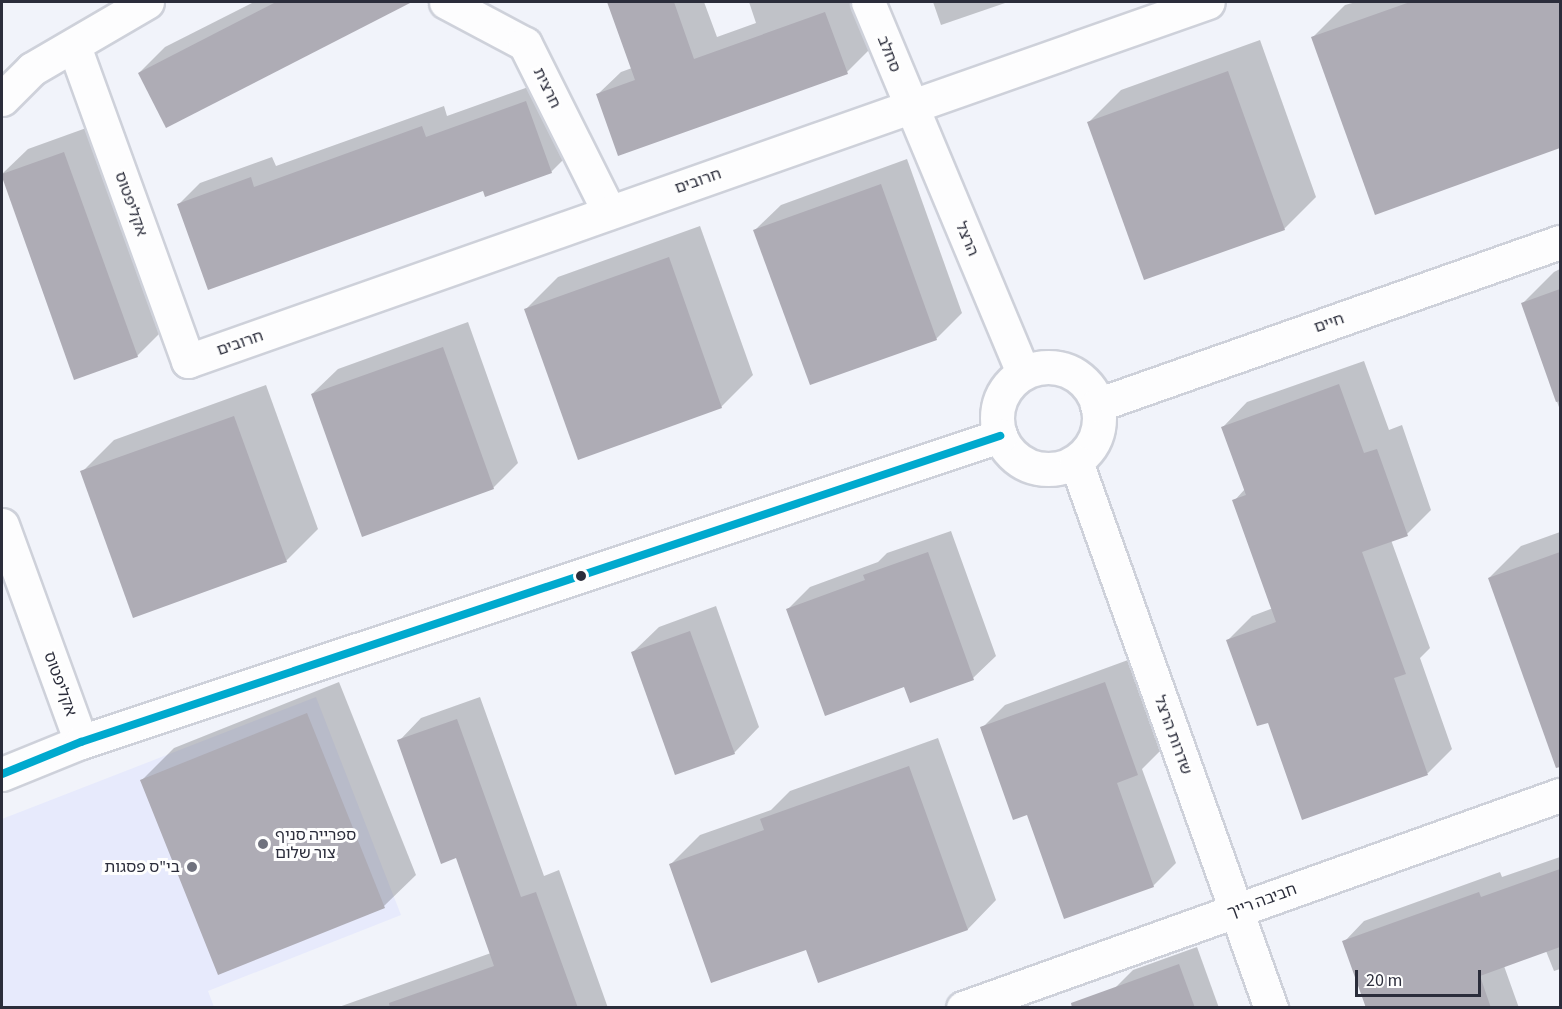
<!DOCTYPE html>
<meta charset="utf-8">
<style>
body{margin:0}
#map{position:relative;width:1562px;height:1009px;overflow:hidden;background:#f1f3fa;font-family:"Source Sans 3","Noto Sans Hebrew",sans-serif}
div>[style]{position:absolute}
.built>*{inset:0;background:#e7eafc}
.shadow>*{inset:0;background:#0003}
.building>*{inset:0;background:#aeacb5}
.roads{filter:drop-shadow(2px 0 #ced1da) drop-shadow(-2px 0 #ced1da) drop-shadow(0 2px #ced1da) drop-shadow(0 -2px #ced1da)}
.street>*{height:33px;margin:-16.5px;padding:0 16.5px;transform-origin:16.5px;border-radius:16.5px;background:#fdfdfe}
.secondary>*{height:33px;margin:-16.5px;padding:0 16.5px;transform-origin:16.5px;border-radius:16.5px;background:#fdfdfe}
.secondary>.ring{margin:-16.5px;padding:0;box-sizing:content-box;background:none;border:33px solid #fdfdfe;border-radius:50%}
.bus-1>*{height:8px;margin:-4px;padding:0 4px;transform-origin:4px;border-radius:4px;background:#00a9ce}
.dots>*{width:16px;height:16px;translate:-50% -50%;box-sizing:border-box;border:3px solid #fefefe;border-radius:50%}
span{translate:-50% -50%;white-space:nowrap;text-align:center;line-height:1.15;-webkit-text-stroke:6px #fefefe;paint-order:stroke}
.street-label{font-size:16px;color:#2b2d3b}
.poi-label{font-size:16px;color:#2b2d3b}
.left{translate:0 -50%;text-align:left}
.right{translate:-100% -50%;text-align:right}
.frame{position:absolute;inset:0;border:3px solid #2b2d3b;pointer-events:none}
.scale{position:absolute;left:1355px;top:970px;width:126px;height:27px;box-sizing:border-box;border:3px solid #2b2d3b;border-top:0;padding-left:8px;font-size:18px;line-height:21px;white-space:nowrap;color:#2b2d3b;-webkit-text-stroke:4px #fefefe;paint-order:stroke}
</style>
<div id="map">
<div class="built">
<i style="clip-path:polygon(316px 697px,401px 915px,208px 991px,214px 1007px,2px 1008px,2px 819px)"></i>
</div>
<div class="shadow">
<i style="clip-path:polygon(254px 2px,394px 2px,379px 17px,139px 73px,165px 47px)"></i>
<i style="clip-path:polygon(609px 2px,704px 2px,717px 37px,756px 23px,749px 2px,852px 2px,869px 50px,847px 72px,598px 94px,621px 72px,632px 68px)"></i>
<i style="clip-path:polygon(933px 2px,1008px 2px,941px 25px)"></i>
<i style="clip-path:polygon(1356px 2px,1560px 2px,1560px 133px,1548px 138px,1313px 37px,1345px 5px)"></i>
<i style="clip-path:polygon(1260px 40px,1316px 197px,1284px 229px,1089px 122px,1121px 90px)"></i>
<i style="clip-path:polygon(548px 80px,573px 150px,551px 172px,484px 189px,179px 204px,200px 183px,272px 157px,276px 166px,444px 106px,447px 116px)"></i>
<i style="clip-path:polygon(89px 127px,163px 330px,137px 356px,2px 174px,28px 149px)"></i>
<i style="clip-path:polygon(907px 159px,962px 313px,936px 339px,755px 230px,781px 205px)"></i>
<i style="clip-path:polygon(700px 226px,753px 375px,721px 407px,526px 309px,558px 277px)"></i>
<i style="clip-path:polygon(1560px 269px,1560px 410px,1522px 304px,1554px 272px)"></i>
<i style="clip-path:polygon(468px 322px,518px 463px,493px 488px,312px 394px,338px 369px)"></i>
<i style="clip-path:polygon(1364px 361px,1389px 430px,1402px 425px,1431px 510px,1407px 534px,1391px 540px,1430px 648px,1420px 658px,1452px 749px,1428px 773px,1303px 818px,1269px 721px,1228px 640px,1252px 616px,1273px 608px,1234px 501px,1245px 489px,1223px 427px,1247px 402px)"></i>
<i style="clip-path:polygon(266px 385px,318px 529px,286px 561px,82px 472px,114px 440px)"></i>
<i style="clip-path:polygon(951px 531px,996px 656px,973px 678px,905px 686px,788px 609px,810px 587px,878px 562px,887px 553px)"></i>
<i style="clip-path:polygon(1560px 532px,1560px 723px,1544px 729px,1489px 578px,1521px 546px)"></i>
<i style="clip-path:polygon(716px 606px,759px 727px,734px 753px,633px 652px,659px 627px)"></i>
<i style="clip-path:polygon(1128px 660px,1160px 751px,1142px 769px,1176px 863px,1153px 886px,1028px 813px,982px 728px,1005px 705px)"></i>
<i style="clip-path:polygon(339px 682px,416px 875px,384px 906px,219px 973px,142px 780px,174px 748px)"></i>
<i style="clip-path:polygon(480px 697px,544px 876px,559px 870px,608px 1008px,336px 1008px,491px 953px,456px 856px,399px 741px,421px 718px)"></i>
<i style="clip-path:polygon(938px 738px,996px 900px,968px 929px,819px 982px,807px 948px,671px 864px,700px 835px,771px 810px,790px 791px)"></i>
<i style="clip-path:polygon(1560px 857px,1560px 969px,1554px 971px,1546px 951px,1504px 966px,1519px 1008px,1408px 1008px,1344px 942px,1364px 921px,1500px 872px,1502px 877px)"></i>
<i style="clip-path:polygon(1197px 947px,1219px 1008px,1122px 1008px,1115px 988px,1133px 970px)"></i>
</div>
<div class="building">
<i style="clip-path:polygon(276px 2px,412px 2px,166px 128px,138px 73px)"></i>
<i style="clip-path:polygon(607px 2px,674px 2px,694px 59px,825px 12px,848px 74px,618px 156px,596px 94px,635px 80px)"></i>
<i style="clip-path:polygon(1410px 2px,1560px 2px,1560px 148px,1375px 215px,1311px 37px)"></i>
<i style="clip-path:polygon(1228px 71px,1285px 230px,1144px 280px,1087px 122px)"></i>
<i style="clip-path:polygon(526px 101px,552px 173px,485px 197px,483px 191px,208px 290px,177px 204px,251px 177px,254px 187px,422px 126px,426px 137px)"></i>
<i style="clip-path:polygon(64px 152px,138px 357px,74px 380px,2px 177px,2px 174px)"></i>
<i style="clip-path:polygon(881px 184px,937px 340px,810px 385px,753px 230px)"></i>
<i style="clip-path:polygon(669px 257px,722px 408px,578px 460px,524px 309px)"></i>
<i style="clip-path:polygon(1560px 289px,1560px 401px,1556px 402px,1521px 303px)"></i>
<i style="clip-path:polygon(443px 347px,494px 489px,362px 537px,311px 394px)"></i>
<i style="clip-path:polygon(1339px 384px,1364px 453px,1377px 449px,1408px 536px,1362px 552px,1406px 674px,1394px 678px,1428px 775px,1302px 820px,1268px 723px,1257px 726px,1226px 640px,1276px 622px,1232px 500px,1246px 495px,1221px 427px)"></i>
<i style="clip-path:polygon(234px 416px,287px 562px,133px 618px,80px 471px)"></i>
<i style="clip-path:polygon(928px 552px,974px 680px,910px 703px,904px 687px,825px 716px,786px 609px,865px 580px,863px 575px)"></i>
<i style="clip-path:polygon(1560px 552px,1560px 767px,1556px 768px,1488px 578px)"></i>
<i style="clip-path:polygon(690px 631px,735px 754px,675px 775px,631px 652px)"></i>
<i style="clip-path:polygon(1105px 682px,1138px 775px,1117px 783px,1154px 887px,1064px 919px,1027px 815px,1013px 820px,980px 727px)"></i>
<i style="clip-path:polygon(307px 713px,385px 908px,218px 975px,140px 780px)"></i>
<i style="clip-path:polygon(457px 719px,521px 897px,536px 892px,578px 1008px,390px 1008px,389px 1003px,494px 966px,456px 858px,441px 864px,397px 740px)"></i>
<i style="clip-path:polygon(909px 766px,968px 930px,818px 983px,806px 950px,711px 983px,669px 864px,764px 830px,760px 819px)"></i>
<i style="clip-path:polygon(1560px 869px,1560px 947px,1480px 976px,1491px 1008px,1366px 1008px,1342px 941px,1479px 892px,1481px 897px)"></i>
<i style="clip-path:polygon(1179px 964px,1195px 1008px,1072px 1008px,1071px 1003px)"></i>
</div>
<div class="roads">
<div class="street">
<i style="left:446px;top:2px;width:89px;rotate:28deg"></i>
<i style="left:525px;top:44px;width:188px;rotate:63.4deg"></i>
<i style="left:868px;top:2px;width:401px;rotate:67.3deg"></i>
<i style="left:74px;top:46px;width:335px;rotate:70.1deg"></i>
<i style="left:188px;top:361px;width:1081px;rotate:-19.39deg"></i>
<i style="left:2px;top:99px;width:42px;rotate:-45deg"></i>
<i style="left:32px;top:69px;width:133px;rotate:-30.2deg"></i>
<i style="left:2px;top:525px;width:231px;rotate:70deg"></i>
<i style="left:963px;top:1008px;width:634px;rotate:-19.64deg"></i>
</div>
<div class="secondary">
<i class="ring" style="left:997px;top:367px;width:69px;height:69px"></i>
<i style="left:1097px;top:405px;width:491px;rotate:-19.4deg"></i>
<i style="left:1076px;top:462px;width:580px;rotate:70.35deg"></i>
<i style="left:2px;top:774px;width:85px;rotate:-22.1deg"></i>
<i style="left:81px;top:742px;width:969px;rotate:-18.42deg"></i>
</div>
</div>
<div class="bus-1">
<i style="left:2px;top:774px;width:85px;rotate:-22.1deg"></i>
<i style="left:81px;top:742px;width:969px;rotate:-18.42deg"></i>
</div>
<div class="dots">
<i style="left:581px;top:576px;background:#2b2d3b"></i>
<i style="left:263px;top:844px;background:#70727e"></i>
<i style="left:192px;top:867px;background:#70727e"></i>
</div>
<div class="street-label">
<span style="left:889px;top:54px;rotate:68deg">סחלב</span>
<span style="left:547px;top:88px;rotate:64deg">חרצית</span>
<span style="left:698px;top:181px;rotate:-19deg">חרובים</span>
<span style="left:131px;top:204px;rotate:70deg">אקליפטוס</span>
<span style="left:967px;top:239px;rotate:67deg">הרצל</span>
<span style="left:1329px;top:323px;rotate:-19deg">חיים</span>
<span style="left:240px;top:343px;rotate:-19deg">חרובים</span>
<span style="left:60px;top:684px;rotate:70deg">אקליפטוס</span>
<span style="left:1173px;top:735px;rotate:70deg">שדרות הרצל</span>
<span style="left:1262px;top:901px;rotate:-20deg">חביבה רייך</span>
</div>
<div class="poi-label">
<span class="left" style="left:275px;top:844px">ספרייה סניף<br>צור שלום</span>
<span class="right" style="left:180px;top:867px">בי"ס פסגות</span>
</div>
<div class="frame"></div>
<div class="scale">20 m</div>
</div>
